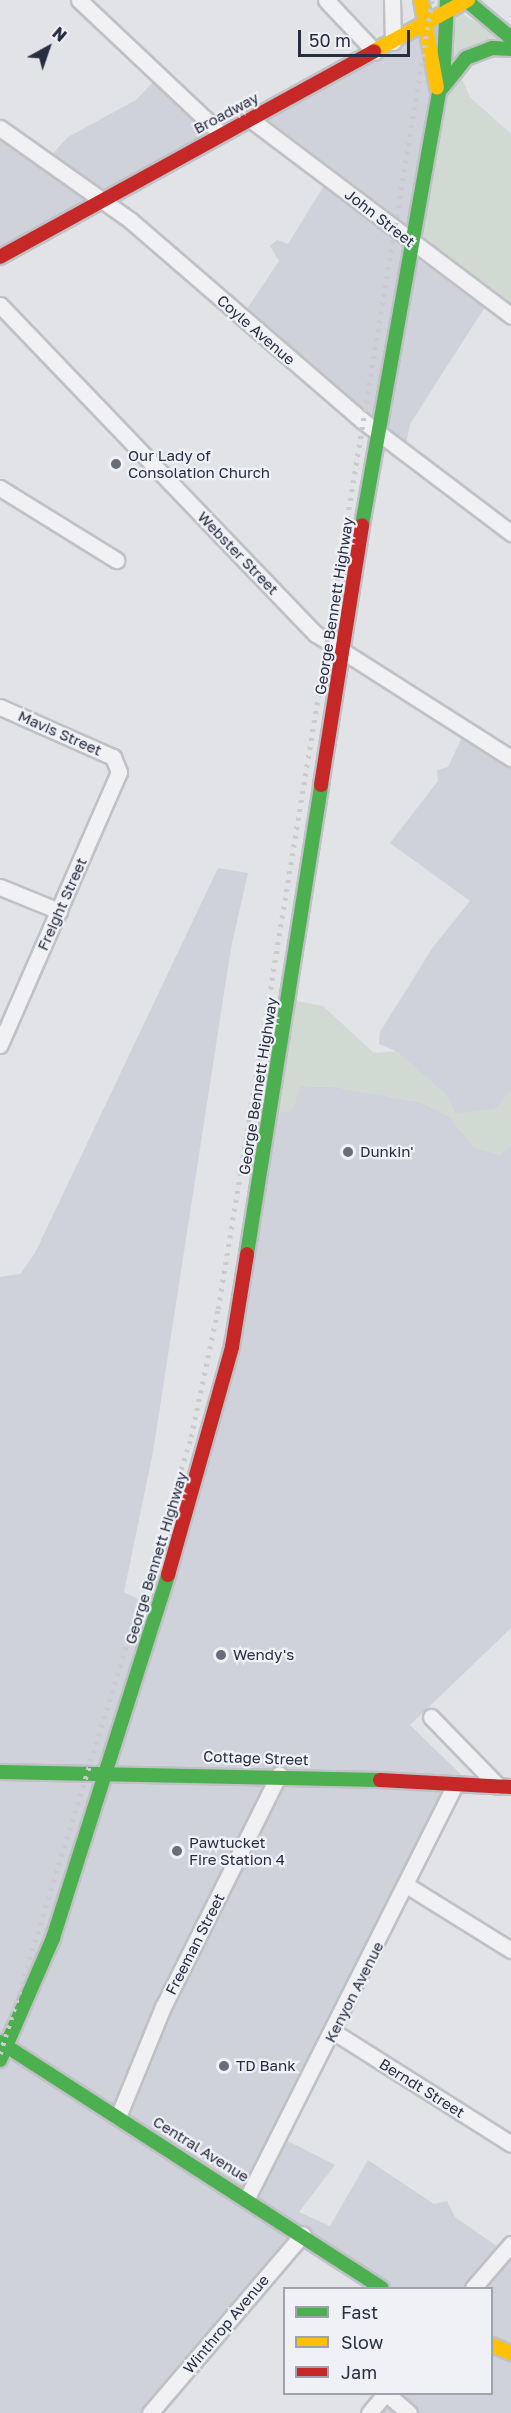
<!DOCTYPE html>
<style>
body{margin:0}
#map{position:relative;width:511px;height:2413px;overflow:hidden;background:#e1e3e7;font-family:"Golos Text",sans-serif}
div>[style]{position:absolute}
.built>*{inset:0;background:#cfd2da}
.green>*{inset:0;background:#d0dad2}
.roads{filter:drop-shadow(2px 0 #bfc1c5) drop-shadow(-2px 0 #bfc1c5) drop-shadow(0 2px #bfc1c5) drop-shadow(0 -2px #bfc1c5)}
.street>*{height:15px;margin:-7.5px;padding:0 7.5px;transform-origin:7.5px;border-radius:7.5px;background:#f1f1f3}
.fast>*{height:14px;margin:-7px;padding:0 7px;transform-origin:7px;border-radius:7px;background:#4caf50}
.slow>*{height:14px;margin:-7px;padding:0 7px;transform-origin:7px;border-radius:7px;background:#ffc107}
.jam>*{height:14px;margin:-7px;padding:0 7px;transform-origin:7px;border-radius:7px;background:#c62828}
.rail>*{height:4.5px;margin-top:-2.25px;transform-origin:0;background:repeating-linear-gradient(90deg,#cacbce 0 3px,transparent 0 9px)}
.dots>*{width:16px;height:16px;translate:-50% -50%;box-sizing:border-box;border:3px solid #eff1f6;border-radius:50%}
span{translate:-50% -50%;white-space:nowrap;text-align:center;line-height:1.15;-webkit-text-stroke:4.5px #eff1f6;paint-order:stroke}
.street-label{font-size:15px;color:#272e41}
.poi-label{font-size:15px;color:#272e41}
.left{translate:0 -50%;text-align:left}
.legend{position:absolute;left:283px;top:2287px;width:210px;height:108px;box-sizing:border-box;background:#eff1f6;border:2px solid #9fa3ae;margin:0;padding:8px 10px;list-style:none;font-size:18px;color:#272e41}
.legend li{display:flex;align-items:center;gap:12px;height:30px}
.legend b{width:30px;border:2px solid #9fa3ae}
.north{position:absolute;left:18px;top:18px;width:60px;height:60px;-webkit-text-stroke:4px #eff1f6;paint-order:stroke;rotate:40deg;font-size:16px;font-weight:700;line-height:24px;text-align:center;color:#272e41}
.north::after{content:'';display:block;margin:auto;width:21px;height:27px;background:#272e41;clip-path:polygon(50% 0,100% 100%,50% 72%,0 100%)}
.scale{position:absolute;left:298px;top:30px;width:112px;height:27px;box-sizing:border-box;border:3px solid #272e41;border-top:0;padding-left:8px;font-size:18px;line-height:21px;white-space:nowrap;color:#272e41;-webkit-text-stroke:4px #eff1f6;paint-order:stroke}
</style>
<div id="map">
<div class="built">
<i style="clip-path:polygon(436px 21px,418px 257px,485px 307px,410px 424px,404px 455px,240px 319px,279px 261px,270px 246px,277px 240px,288px 244px,325px 184px,249px 126px)"></i>
<i style="clip-path:polygon(156px 79px,217px 133px,0 260px,0 134px,43px 164px,68px 137px,136px 100px)"></i>
<i style="clip-path:polygon(464px 733px,511px 760px,511px 1092px,495px 1109px,473px 1114px,455px 1114px,447px 1096px,396px 1051px,379px 1044px,380px 1032px,433px 947px,470px 901px,390px 843px,438px 781px,437px 770px,448px 767px)"></i>
<i style="clip-path:polygon(218px 868px,248px 873px,231px 948px,153px 1452px,124px 1592px,154px 1607px,193px 1491px,268px 1114px,301px 1086px,335px 1087px,421px 1102px,449px 1116px,474px 1147px,500px 1155px,511px 1145px,511px 1628px,410px 1725px,474px 1787px,457px 1789px,284px 2139px,335px 2165px,299px 2212px,330px 2226px,368px 2160px,434px 2204px,447px 2201px,455px 2217px,504px 2251px,511px 2243px,511px 2413px,371px 2413px,387px 2394px,492px 2394px,492px 2288px,377px 2288px,300px 2242px,151px 2413px,0 2413px,0 1277px,20px 1274px,35px 1253px)"></i>
</div>
<div class="green">
<i style="clip-path:polygon(456px 10px,511px 44px,458px 70px,470px 97px,511px 134px,511px 325px,418px 257px)"></i>
<i style="clip-path:polygon(291px 1000px,323px 1006px,374px 1053px,396px 1051px,447px 1096px,455px 1114px,495px 1109px,511px 1092px,511px 1145px,500px 1155px,474px 1147px,449px 1116px,422px 1102px,335px 1087px,301px 1086px,292px 1111px,268px 1114px)"></i>
</div>
<div class="roads">
<div class="street">
<i style="left:79px;top:0;width:195px;rotate:43.3deg"></i>
<i style="left:326px;top:0;width:71px;rotate:46.7deg"></i>
<i style="left:392px;top:0;width:42px;rotate:88.6deg"></i>
<i style="left:250px;top:119px;width:327px;rotate:37deg"></i>
<i style="left:0;top:128px;width:159px;rotate:35.3deg"></i>
<i style="left:130px;top:220px;width:308px;rotate:40.8deg"></i>
<i style="left:363px;top:421px;width:186px;rotate:37.1deg"></i>
<i style="left:0;top:305px;width:456px;rotate:46.2deg"></i>
<i style="left:316px;top:634px;width:231px;rotate:32.5deg"></i>
<i style="left:0;top:488px;width:137px;rotate:31.8deg"></i>
<i style="left:0;top:707px;width:124px;rotate:23.9deg"></i>
<i style="left:113px;top:757px;width:16px;rotate:68deg"></i>
<i style="left:119px;top:772px;width:298px;rotate:113.6deg"></i>
<i style="left:0;top:887px;width:64px;rotate:22.1deg"></i>
<i style="left:431px;top:1717px;width:96px;rotate:45.8deg"></i>
<i style="left:408px;top:1886px;width:121px;rotate:31.9deg"></i>
<i style="left:334px;top:2032px;width:209px;rotate:32.3deg"></i>
<i style="left:118px;top:2117px;width:119px;rotate:-67.8deg"></i>
<i style="left:163px;top:2007px;width:260px;rotate:-63.5deg"></i>
<i style="left:247px;top:2198px;width:462px;rotate:-63.3deg"></i>
<i style="left:473px;top:2288px;width:58px;rotate:-49.2deg"></i>
<i style="left:387px;top:2394px;width:29px;rotate:41deg"></i>
<i style="left:150px;top:2413px;width:235px;rotate:-49.5deg"></i>
<i style="left:369px;top:2413px;width:25px;rotate:-50deg"></i>
</div>
<div class="fast">
<i style="left:467px;top:1px;width:57px;rotate:40.1deg"></i>
<i style="left:442px;top:88px;width:38px;rotate:-51deg"></i>
<i style="left:466px;top:58px;width:28px;rotate:-21deg"></i>
<i style="left:492px;top:48px;width:19px;rotate:3deg"></i>
<i style="left:362px;top:525px;width:468px;rotate:-79.9deg"></i>
<i style="left:444px;top:64px;width:64px;rotate:-87.3deg"></i>
<i style="left:247px;top:1254px;width:475px;rotate:-81deg"></i>
<i style="left:0;top:1772px;width:380px;rotate:1.2deg"></i>
<i style="left:0;top:2042px;width:454px;rotate:32.8deg"></i>
<i style="left:0;top:2060px;width:133px;rotate:-66.5deg"></i>
<i style="left:53px;top:1938px;width:381px;rotate:-72.4deg"></i>
</div>
<div class="slow">
<i style="left:421px;top:0;width:89px;rotate:79.7deg"></i>
<i style="left:374px;top:51px;width:107px;rotate:-28.5deg"></i>
<i style="left:492px;top:2345px;width:21px;rotate:23deg"></i>
</div>
<div class="jam">
<i style="left:0;top:257px;width:427px;rotate:-28.8deg"></i>
<i style="left:321px;top:785px;width:263px;rotate:-81deg"></i>
<i style="left:168px;top:1575px;width:237px;rotate:-74.3deg"></i>
<i style="left:232px;top:1347px;width:94px;rotate:-80.8deg"></i>
<i style="left:380px;top:1780px;width:131px;rotate:3.1deg"></i>
</div>
</div>
<div class="rail">
<i style="left:0;top:2054px;width:646px;rotate:-72.8deg"></i>
<i style="left:191px;top:1437px;width:131px;rotate:-78.1deg"></i>
<i style="left:218px;top:1309px;width:1326px;rotate:-80.72deg"></i>
</div>
<div class="dots">
<i style="left:116px;top:464px;background:#686d7b"></i>
<i style="left:348px;top:1152px;background:#686d7b"></i>
<i style="left:221px;top:1655px;background:#686d7b"></i>
<i style="left:177px;top:1851px;background:#686d7b"></i>
<i style="left:224px;top:2066px;background:#686d7b"></i>
</div>
<div class="street-label">
<span style="left:226px;top:113px;rotate:-28deg">Broadway</span>
<span style="left:380px;top:218px;rotate:38deg">John Street</span>
<span style="left:256px;top:330px;rotate:41deg">Coyle Avenue</span>
<span style="left:238px;top:553px;rotate:46deg">Webster Street</span>
<span style="left:334px;top:606px;rotate:-81deg">George Bennett Highway</span>
<span style="left:60px;top:733px;rotate:24deg">Mavis Street</span>
<span style="left:62px;top:904px;rotate:-66deg">Freight Street</span>
<span style="left:258px;top:1086px;rotate:-81deg">George Bennett Highway</span>
<span style="left:156px;top:1558px;rotate:-73deg">George Bennett Highway</span>
<span style="left:256px;top:1758px;rotate:2deg">Cottage Street</span>
<span style="left:195px;top:1944px;rotate:-63deg">Freeman Street</span>
<span style="left:354px;top:1992px;rotate:-63deg">Kenyon Avenue</span>
<span style="left:422px;top:2088px;rotate:32deg">Berndt Street</span>
<span style="left:201px;top:2149px;rotate:32deg">Central Avenue</span>
<span style="left:226px;top:2324px;rotate:-50deg">Winthrop Avenue</span>
</div>
<div class="poi-label">
<span class="left" style="left:128px;top:464px">Our Lady of<br>Consolation Church</span>
<span class="left" style="left:360px;top:1152px">Dunkin'</span>
<span class="left" style="left:233px;top:1655px">Wendy's</span>
<span class="left" style="left:189px;top:1851px">Pawtucket<br>Fire Station 4</span>
<span class="left" style="left:236px;top:2066px">TD Bank</span>
</div>
<ul class="legend">
<li><b style="height:8px;background:#4caf50"></b>Fast</li>
<li><b style="height:8px;background:#ffc107"></b>Slow</li>
<li><b style="height:8px;background:#c62828"></b>Jam</li>
</ul>
<div class="north">N</div>
<div class="scale">50 m</div>
</div>
